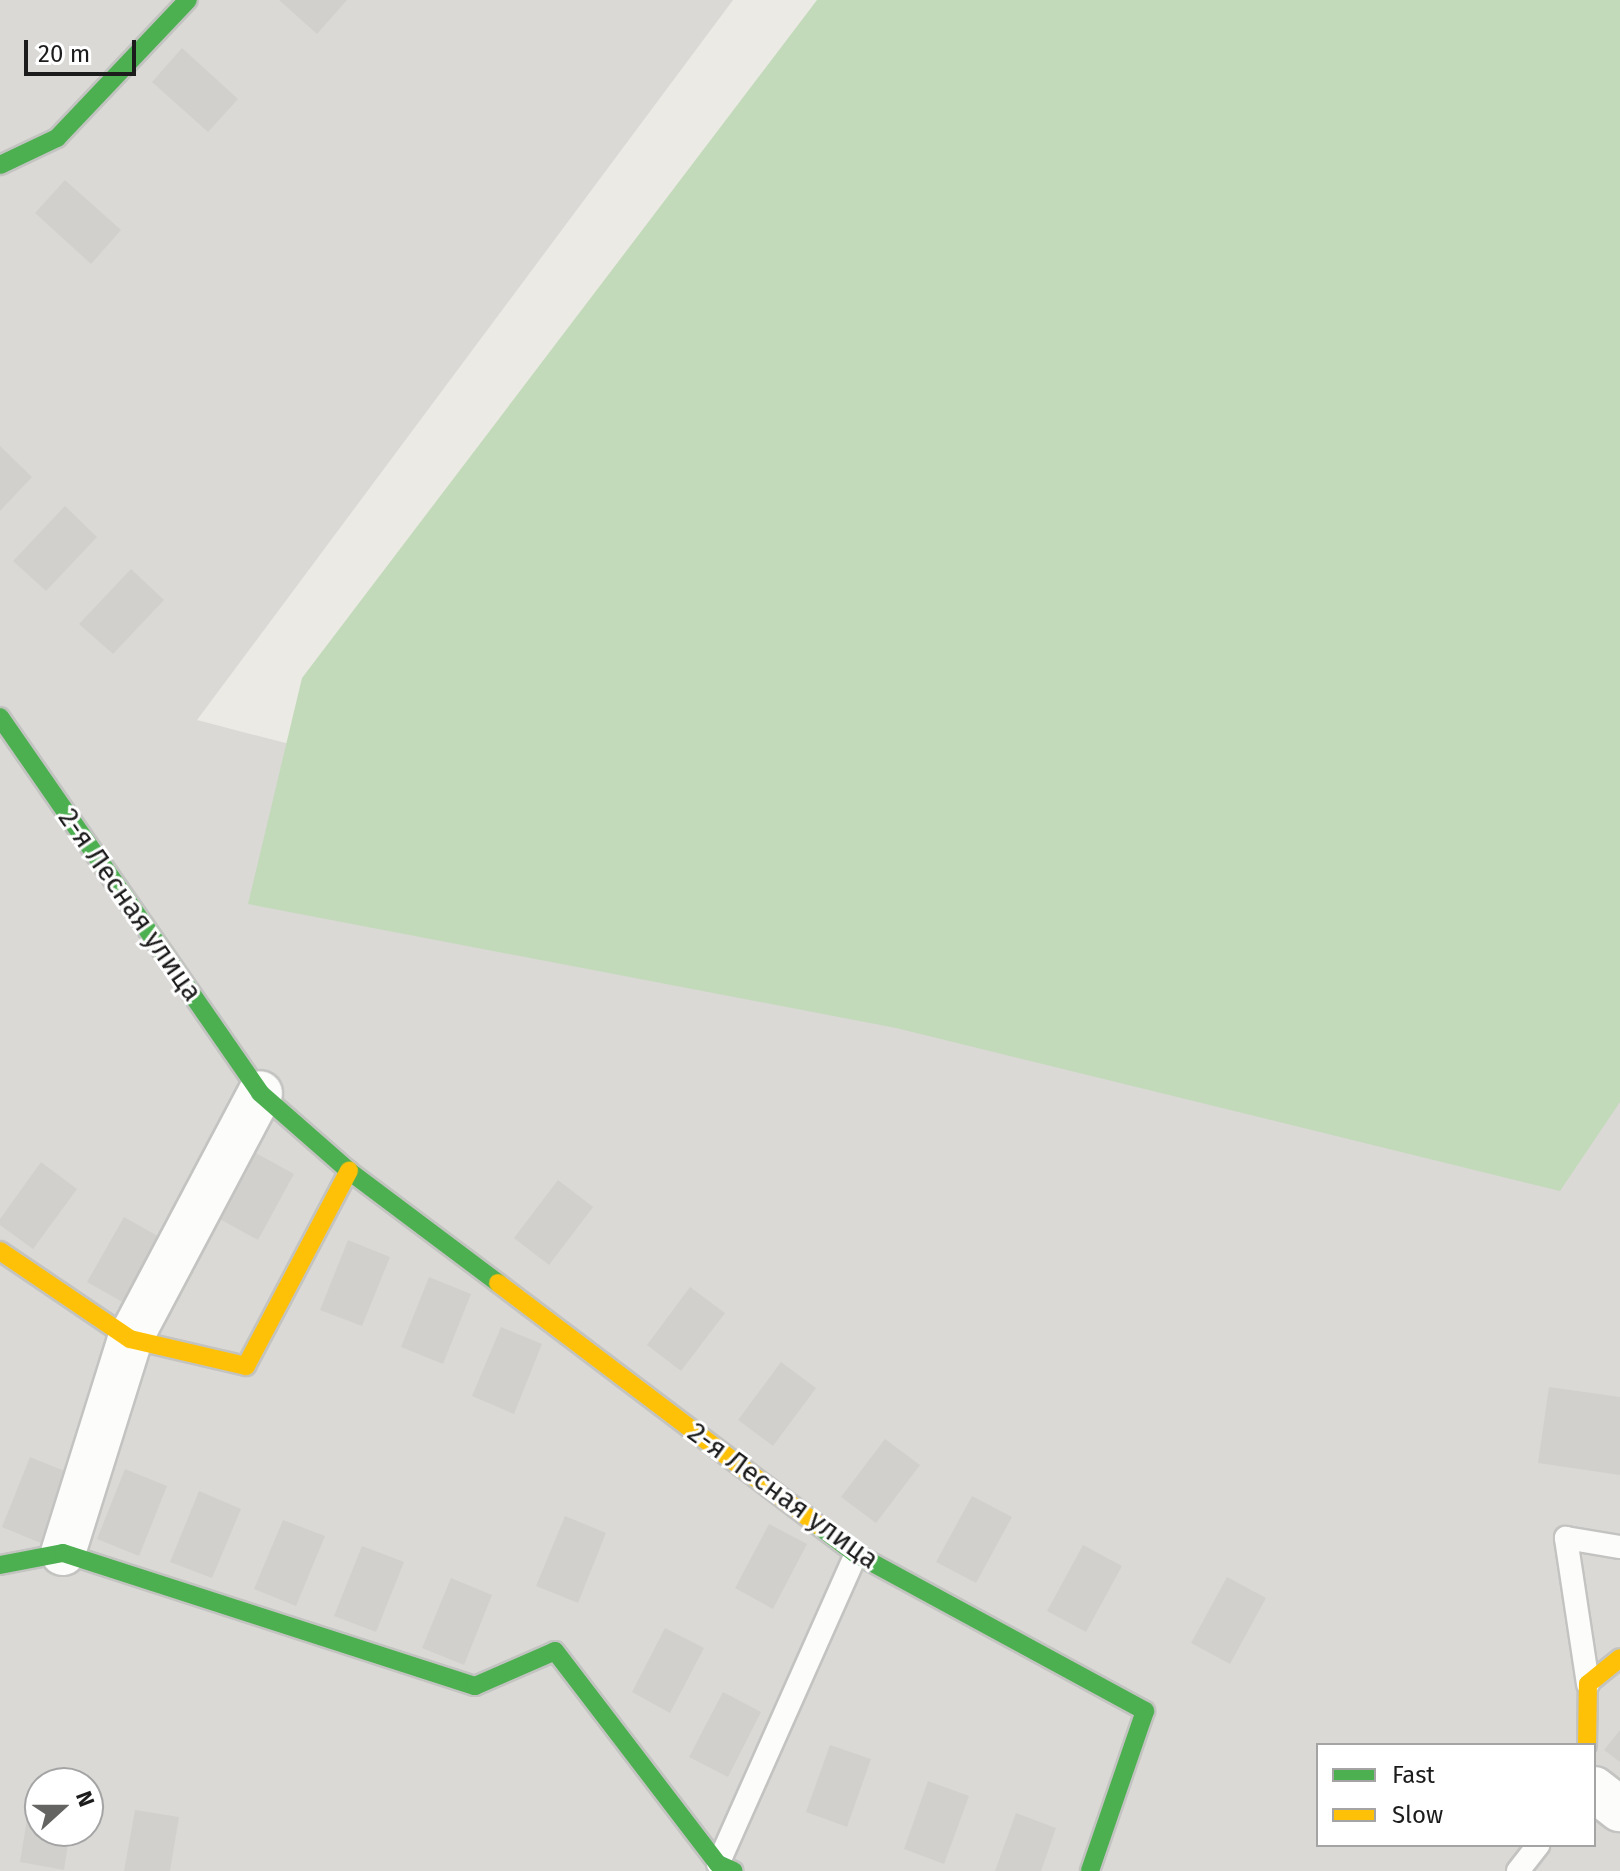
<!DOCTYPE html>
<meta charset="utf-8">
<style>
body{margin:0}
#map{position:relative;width:1620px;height:1871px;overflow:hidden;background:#ebeae5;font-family:"Fira Sans",sans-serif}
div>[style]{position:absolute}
.residential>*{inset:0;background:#dad9d6}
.forest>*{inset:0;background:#c3daba}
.building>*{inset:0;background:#d2d0cc}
.roads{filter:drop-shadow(2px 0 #c3c3c1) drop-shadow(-2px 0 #c3c3c1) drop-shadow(0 2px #c3c3c1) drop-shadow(0 -2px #c3c3c1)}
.lane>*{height:22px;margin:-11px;padding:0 11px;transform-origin:11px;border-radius:11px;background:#fcfcfb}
.street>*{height:44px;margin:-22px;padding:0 22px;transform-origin:22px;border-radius:22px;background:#fcfcfb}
.fast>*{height:18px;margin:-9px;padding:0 9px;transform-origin:9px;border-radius:9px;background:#4caf50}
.slow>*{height:18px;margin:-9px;padding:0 9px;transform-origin:9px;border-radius:9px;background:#ffc107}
span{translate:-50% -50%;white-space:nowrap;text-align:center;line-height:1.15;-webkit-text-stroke:6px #fff;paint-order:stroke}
.street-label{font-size:28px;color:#1c1c1c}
.legend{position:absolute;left:1316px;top:1743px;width:280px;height:104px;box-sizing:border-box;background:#fff;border:2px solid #a4a4a4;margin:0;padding:10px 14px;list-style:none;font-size:24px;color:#1c1c1c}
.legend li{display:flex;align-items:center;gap:16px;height:40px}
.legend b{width:40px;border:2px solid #a4a4a4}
.north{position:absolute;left:24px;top:1767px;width:80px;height:80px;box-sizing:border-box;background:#fff;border:2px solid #a4a4a4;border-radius:50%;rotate:69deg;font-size:22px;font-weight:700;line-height:32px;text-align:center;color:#1c1c1c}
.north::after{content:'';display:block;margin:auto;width:28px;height:36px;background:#646462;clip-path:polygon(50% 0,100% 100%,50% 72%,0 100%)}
.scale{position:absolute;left:24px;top:40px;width:112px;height:36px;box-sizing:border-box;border:4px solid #1c1c1c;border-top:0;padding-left:10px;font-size:24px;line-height:28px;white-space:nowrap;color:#1c1c1c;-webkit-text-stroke:6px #fff;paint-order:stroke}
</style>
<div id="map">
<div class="residential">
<i style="clip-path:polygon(evenodd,0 0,733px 0,197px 720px,1620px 1091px,1620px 1871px,0 1871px,0 0,1318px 1745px,1594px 1745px,1594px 1845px,1318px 1845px,1318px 1745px,0 0,40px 1783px,88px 1783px,88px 1831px,40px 1831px,40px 1783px)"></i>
</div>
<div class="forest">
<i style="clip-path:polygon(817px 0,1620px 0,1620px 1102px,1560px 1191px,896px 1028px,248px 904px,302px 678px)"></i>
</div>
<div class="building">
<i style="clip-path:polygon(279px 0,347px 0,317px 34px)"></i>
<i style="clip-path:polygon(182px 48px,238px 99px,208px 132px,152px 82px)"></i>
<i style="clip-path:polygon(65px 180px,121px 230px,91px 264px,35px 213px)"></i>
<i style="clip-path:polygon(0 446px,32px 477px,0 511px)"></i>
<i style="clip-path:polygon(65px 506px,97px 537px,46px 591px,13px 561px)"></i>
<i style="clip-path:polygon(131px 569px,164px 600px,113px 654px,79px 624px)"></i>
<i style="clip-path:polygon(254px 1152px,294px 1174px,258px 1240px,218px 1218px)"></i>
<i style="clip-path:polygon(41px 1162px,77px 1189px,33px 1249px,0 1225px,0 1219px)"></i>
<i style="clip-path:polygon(558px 1180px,593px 1207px,549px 1265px,514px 1238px)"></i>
<i style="clip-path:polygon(124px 1217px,163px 1239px,126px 1304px,87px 1282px)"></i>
<i style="clip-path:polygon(348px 1240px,390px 1257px,362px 1326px,320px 1310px)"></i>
<i style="clip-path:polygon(429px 1277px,471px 1294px,443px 1364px,401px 1347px)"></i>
<i style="clip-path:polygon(690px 1287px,725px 1313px,681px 1371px,647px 1345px)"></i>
<i style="clip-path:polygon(501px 1327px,542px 1344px,514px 1414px,472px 1396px)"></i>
<i style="clip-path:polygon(781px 1362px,816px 1388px,773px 1446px,738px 1420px)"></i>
<i style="clip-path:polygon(1549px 1387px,1620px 1397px,1620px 1475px,1538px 1463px)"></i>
<i style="clip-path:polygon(885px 1439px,920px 1465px,876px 1523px,841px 1497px)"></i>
<i style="clip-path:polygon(30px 1457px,72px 1474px,43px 1544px,2px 1527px)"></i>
<i style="clip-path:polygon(125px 1469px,167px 1486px,139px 1556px,97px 1539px)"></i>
<i style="clip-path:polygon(199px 1491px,241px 1509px,212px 1578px,170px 1562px)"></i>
<i style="clip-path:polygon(972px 1496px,1012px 1517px,976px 1583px,936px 1562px)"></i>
<i style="clip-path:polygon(565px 1516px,606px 1533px,578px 1603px,536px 1586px)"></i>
<i style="clip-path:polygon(283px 1520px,325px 1536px,296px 1606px,254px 1589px)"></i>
<i style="clip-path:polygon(769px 1524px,807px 1544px,773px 1609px,735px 1588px)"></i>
<i style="clip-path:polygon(1083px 1545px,1122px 1566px,1086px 1632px,1047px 1611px)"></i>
<i style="clip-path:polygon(362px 1546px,404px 1562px,376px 1632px,334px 1616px)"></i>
<i style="clip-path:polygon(1227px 1577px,1266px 1598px,1230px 1664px,1191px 1643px)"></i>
<i style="clip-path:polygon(451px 1578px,492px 1595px,464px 1665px,422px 1648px)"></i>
<i style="clip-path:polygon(665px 1628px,704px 1648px,670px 1713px,632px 1692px)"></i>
<i style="clip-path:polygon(723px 1692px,761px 1712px,728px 1777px,689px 1757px)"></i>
<i style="clip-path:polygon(1620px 1730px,1620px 1762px,1604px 1750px)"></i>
<i style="clip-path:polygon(830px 1745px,871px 1759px,847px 1827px,806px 1812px)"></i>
<i style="clip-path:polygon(928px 1781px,969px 1796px,944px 1864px,904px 1849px)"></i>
<i style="clip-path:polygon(32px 1788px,40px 1789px,40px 1831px,70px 1831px,64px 1870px,20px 1862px)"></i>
<i style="clip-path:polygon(135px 1810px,179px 1817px,170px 1871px,124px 1871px)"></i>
<i style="clip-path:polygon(1016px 1813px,1056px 1828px,1041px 1871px,995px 1871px)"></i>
</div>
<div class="roads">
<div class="lane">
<i style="left:1588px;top:1684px;width:148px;rotate:-98.6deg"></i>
<i style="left:1566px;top:1538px;width:55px;rotate:9.5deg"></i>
<i style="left:718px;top:1864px;width:339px;rotate:-66deg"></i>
<i style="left:1518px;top:1871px;width:33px;rotate:-52deg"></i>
</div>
<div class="street">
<i style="left:63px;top:1553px;width:224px;rotate:-72.6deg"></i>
<i style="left:130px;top:1339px;width:278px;rotate:-62.1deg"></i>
<i style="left:1594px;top:1789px;width:33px;rotate:38deg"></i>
</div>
<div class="fast">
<i style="left:0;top:165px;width:63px;rotate:-25.3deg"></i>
<i style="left:57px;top:138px;width:190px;rotate:-46.5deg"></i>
<i style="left:0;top:717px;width:457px;rotate:55.3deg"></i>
<i style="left:260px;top:1093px;width:118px;rotate:41.2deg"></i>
<i style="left:349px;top:1171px;width:186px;rotate:36.9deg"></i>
<i style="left:819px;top:1526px;width:46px;rotate:37.1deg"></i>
<i style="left:856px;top:1554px;width:329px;rotate:28.5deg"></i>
<i style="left:1145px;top:1711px;width:169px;rotate:109deg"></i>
<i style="left:0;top:1565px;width:64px;rotate:-10.8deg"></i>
<i style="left:63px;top:1553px;width:433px;rotate:17.9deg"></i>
<i style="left:475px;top:1686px;width:87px;rotate:-23.6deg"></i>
<i style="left:555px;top:1651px;width:268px;rotate:52.6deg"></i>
<i style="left:718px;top:1864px;width:17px;rotate:24deg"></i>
</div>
<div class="slow">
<i style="left:0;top:1251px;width:157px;rotate:34.1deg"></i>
<i style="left:130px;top:1339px;width:119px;rotate:13.1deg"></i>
<i style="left:246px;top:1366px;width:221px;rotate:-62.2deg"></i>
<i style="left:498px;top:1283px;width:403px;rotate:37.1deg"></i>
<i style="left:1587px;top:1745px;width:61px;rotate:-89.1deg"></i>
<i style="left:1588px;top:1684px;width:41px;rotate:-39.1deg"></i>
</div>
</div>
<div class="street-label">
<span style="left:130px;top:905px;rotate:55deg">2-я Лесная улица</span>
<span style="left:783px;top:1496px;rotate:36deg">2-я Лесная улица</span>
</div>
<ul class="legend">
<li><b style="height:10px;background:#4caf50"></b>Fast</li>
<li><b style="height:10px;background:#ffc107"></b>Slow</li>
</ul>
<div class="north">N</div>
<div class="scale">20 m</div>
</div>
